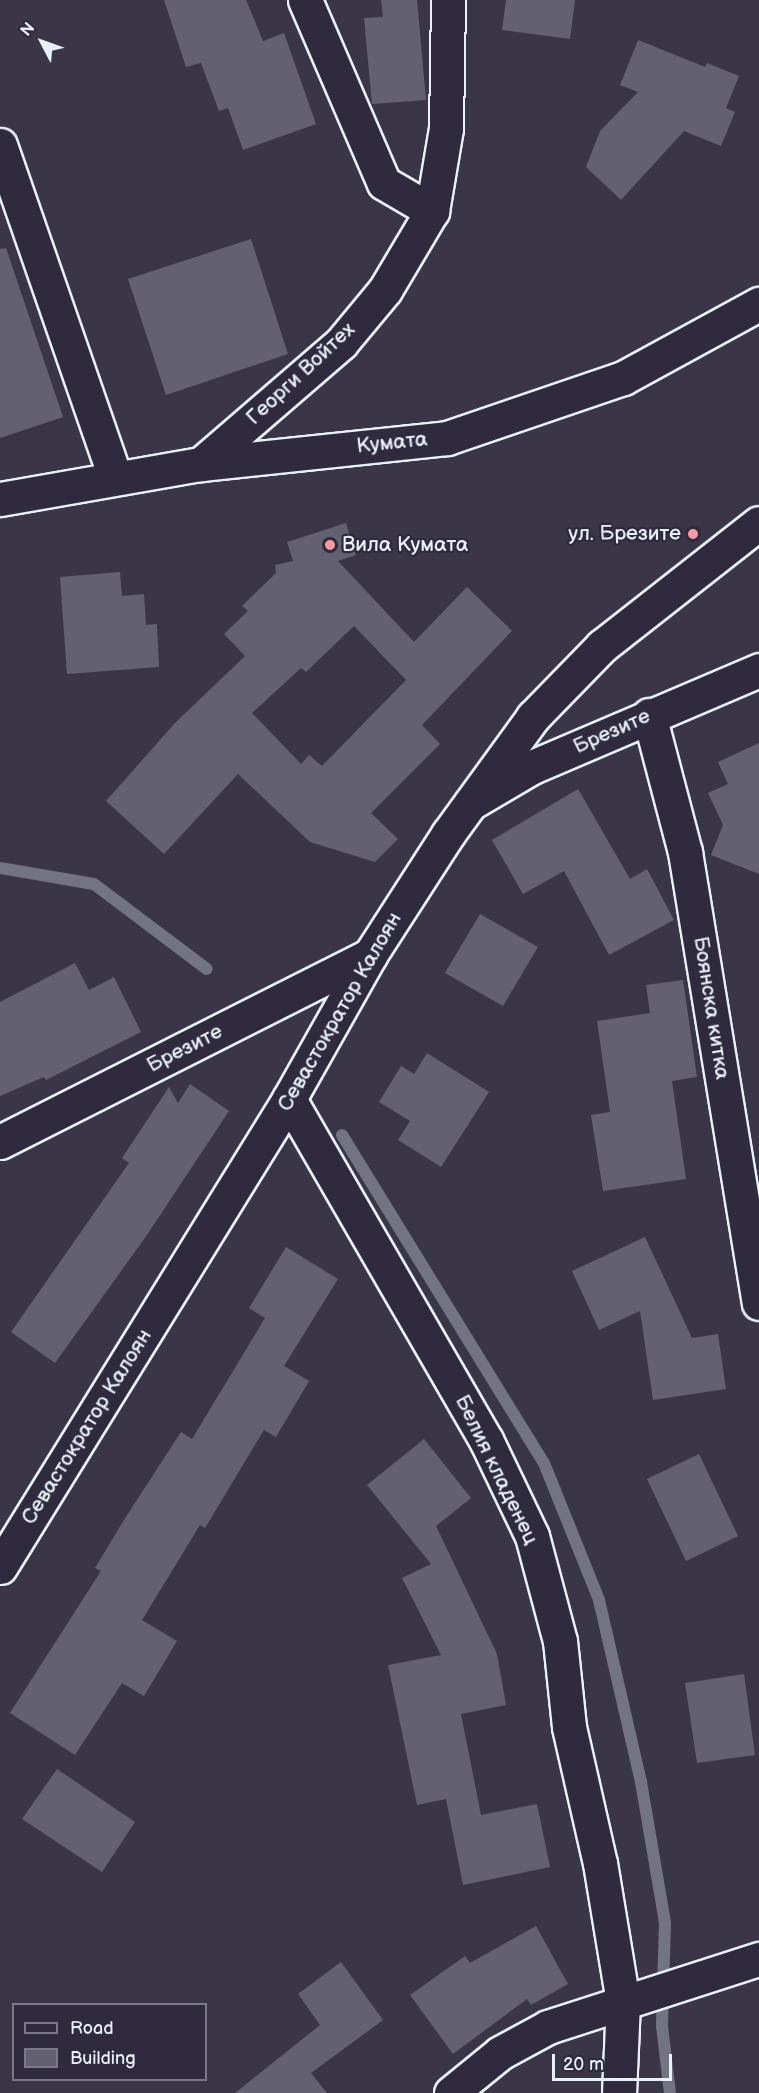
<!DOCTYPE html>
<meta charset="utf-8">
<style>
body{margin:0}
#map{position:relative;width:759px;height:2093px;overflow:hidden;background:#3a3648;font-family:"Balsamiq Sans",sans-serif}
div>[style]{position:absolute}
.stream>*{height:12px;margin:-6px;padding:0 6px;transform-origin:6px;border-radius:6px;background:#737482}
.building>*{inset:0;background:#636171}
.roads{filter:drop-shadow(2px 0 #e8f1f8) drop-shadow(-2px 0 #e8f1f8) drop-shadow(0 2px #e8f1f8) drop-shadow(0 -2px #e8f1f8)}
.minor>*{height:33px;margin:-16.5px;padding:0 16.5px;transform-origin:16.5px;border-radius:16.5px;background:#2f2a3d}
.major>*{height:33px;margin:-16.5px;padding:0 16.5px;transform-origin:16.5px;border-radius:16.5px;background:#2f2a3d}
.dots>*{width:16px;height:16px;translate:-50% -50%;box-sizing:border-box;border:3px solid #2f2a3d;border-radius:50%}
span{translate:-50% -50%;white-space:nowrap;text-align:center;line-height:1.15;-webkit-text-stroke:4.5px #2f2a3d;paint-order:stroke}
.street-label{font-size:21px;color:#e8f1f8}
.poi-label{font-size:21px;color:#e8f1f8}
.right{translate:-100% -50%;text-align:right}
.left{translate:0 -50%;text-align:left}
.legend{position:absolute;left:12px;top:2003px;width:195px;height:78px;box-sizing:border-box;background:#2f2a3d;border:2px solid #797a88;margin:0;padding:8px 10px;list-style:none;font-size:18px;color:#e8f1f8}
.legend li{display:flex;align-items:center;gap:12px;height:30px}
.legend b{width:30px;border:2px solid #797a88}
.north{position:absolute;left:12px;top:12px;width:60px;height:60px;-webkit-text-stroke:4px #2f2a3d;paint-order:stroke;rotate:311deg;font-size:16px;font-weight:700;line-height:24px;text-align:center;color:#e8f1f8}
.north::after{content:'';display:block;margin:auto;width:21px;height:27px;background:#e8f1f8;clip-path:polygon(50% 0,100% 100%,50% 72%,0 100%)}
.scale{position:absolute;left:552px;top:2054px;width:120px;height:27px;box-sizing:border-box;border:3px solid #e8f1f8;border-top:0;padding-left:8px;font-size:18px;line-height:21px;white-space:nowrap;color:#e8f1f8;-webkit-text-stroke:4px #2f2a3d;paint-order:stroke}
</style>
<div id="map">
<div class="stream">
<i style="left:0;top:868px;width:95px;rotate:9.7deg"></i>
<i style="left:94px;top:884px;width:141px;rotate:37deg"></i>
<i style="left:342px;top:1135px;width:385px;rotate:58.4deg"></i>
<i style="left:544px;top:1463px;width:148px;rotate:68.1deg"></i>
<i style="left:599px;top:1600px;width:187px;rotate:77deg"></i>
<i style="left:641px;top:1782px;width:143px;rotate:80.3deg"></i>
<i style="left:665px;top:1923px;width:103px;rotate:91.7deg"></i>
<i style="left:662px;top:2026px;width:67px;rotate:83.2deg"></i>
</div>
<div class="building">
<i style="clip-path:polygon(164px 0,246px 0,263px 41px,284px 33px,316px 124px,243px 150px,228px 108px,219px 111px,201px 63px,186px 67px)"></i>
<i style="clip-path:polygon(381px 0,417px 0,426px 100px,372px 104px,364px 18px,383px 17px)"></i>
<i style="clip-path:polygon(506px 0,575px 0,570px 39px,502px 30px)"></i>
<i style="clip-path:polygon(638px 40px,705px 67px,707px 63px,739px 76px,726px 108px,735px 112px,721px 146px,684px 131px,621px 200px,586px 167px,600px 131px,638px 92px,620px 85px)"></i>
<i style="clip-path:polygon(251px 239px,288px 354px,166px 395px,128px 279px)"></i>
<i style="clip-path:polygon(6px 248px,63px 417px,0 438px,0 249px)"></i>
<i style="clip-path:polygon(evenodd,346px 523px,356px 555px,338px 561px,414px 642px,467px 587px,512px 631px,422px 725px,440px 744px,371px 813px,398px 839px,375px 862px,310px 842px,238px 774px,164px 854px,106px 801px,175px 723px,245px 656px,224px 634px,248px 611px,242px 606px,276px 573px,275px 565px,293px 561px,287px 542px,346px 523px,354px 626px,406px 680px,322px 766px,309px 755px,301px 764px,252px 713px,301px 668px,306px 672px,354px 626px)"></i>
<i style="clip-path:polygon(120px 572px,122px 596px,144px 594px,146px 625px,157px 624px,159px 667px,67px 674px,60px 577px)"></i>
<i style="clip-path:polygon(759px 743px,759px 874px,711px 855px,723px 825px,708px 793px,728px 784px,718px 762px)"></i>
<i style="clip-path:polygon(578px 789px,630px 879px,647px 869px,674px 920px,609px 955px,564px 871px,523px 894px,492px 840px)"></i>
<i style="clip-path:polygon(480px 914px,538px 947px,503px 1006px,445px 973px)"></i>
<i style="clip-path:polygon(75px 963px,89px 990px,114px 977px,141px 1032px,46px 1080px,44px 1077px,0 1096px,0 1002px)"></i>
<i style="clip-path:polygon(683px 980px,697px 1077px,672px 1081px,686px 1179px,603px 1191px,591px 1115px,610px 1112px,597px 1021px,650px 1013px,646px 985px)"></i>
<i style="clip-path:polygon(427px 1053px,489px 1092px,441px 1167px,398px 1140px,410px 1121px,379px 1102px,401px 1066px,414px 1074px)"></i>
<i style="clip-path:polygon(190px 1084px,229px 1111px,147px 1235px,55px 1363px,11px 1332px,129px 1163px,122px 1158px,169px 1087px,178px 1103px)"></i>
<i style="clip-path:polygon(645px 1237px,692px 1338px,718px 1334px,726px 1389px,653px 1400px,640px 1311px,599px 1330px,572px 1271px)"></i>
<i style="clip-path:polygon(286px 1247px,338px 1279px,284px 1366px,309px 1381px,276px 1437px,264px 1430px,205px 1528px,200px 1525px,142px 1620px,177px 1641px,144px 1696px,122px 1683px,75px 1755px,10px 1713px,101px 1571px,95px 1568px,127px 1515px,181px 1432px,192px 1439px,265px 1318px,249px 1308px)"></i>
<i style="clip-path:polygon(424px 1439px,471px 1498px,436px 1526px,497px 1654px,506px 1705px,461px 1714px,481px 1815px,537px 1804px,550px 1867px,463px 1885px,446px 1799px,417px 1805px,388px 1665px,441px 1655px,402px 1578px,431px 1564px,367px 1485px)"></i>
<i style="clip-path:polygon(699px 1454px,738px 1536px,686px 1561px,647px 1479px)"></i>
<i style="clip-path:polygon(744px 1674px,755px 1755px,697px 1763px,685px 1683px)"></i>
<i style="clip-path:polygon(57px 1769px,135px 1822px,102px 1872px,22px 1819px)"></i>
<i style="clip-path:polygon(536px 1926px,568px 1984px,531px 2005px,527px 1999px,453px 2054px,410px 1995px,465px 1956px,470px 1963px)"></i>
<i style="clip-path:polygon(341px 1962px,383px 2020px,311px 2073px,327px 2093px,235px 2093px,320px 2025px,298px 1994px)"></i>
</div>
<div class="roads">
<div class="minor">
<i style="left:305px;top:0;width:199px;rotate:66.7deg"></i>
<i style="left:384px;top:183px;width:56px;rotate:30.3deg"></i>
<i style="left:0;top:145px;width:352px;rotate:70.9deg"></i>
<i style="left:201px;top:464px;width:185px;rotate:-40.8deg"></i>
<i style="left:341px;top:343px;width:69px;rotate:-50.3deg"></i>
<i style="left:385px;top:290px;width:92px;rotate:-59.3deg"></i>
<i style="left:432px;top:211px;width:84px;rotate:-80.4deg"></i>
<i style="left:446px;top:128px;width:128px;rotate:-89.1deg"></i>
<i style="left:649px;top:715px;width:142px;rotate:75.3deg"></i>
<i style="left:685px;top:852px;width:457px;rotate:80.7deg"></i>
<i style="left:471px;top:803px;width:71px;rotate:-30.5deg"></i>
<i style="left:532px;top:767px;width:247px;rotate:-23.1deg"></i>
<i style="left:289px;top:1099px;width:394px;rotate:60deg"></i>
<i style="left:486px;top:1440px;width:106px;rotate:64.4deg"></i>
<i style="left:532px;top:1536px;width:109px;rotate:75.1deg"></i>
<i style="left:560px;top:1641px;width:86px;rotate:84deg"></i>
<i style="left:569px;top:1727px;width:139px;rotate:77.2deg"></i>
<i style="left:600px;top:1863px;width:141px;rotate:80.6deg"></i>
<i style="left:623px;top:2002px;width:91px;rotate:92.5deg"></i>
<i style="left:0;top:1142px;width:415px;rotate:-26.8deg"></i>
<i style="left:451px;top:2093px;width:63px;rotate:-39.2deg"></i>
<i style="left:500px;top:2053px;width:55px;rotate:-28.4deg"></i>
<i style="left:548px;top:2027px;width:222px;rotate:-17.9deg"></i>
</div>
<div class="major">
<i style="left:0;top:499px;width:204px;rotate:-9.9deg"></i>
<i style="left:201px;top:464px;width:247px;rotate:-6deg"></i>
<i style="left:447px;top:438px;width:186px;rotate:-18.8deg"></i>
<i style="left:623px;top:378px;width:155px;rotate:-28.6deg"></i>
<i style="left:0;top:1567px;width:550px;rotate:-58.3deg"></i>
<i style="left:289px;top:1099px;width:165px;rotate:-60.6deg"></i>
<i style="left:370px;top:955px;width:144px;rotate:-57.2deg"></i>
<i style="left:448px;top:834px;width:145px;rotate:-54deg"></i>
<i style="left:533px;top:717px;width:99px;rotate:-45.8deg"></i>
<i style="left:602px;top:646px;width:199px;rotate:-38.1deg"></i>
</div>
</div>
<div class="dots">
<i style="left:693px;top:534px;background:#ff9aa2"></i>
<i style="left:330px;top:545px;background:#ff9aa2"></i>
</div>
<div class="street-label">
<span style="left:301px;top:374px;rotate:-43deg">Георги Войтех</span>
<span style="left:392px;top:443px;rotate:-6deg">Кумата</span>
<span style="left:612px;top:732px;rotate:-24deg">Брезите</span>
<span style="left:711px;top:1008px;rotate:81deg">Боянска китка</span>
<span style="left:340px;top:1012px;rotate:-60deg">Севастократор Калоян</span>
<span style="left:185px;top:1049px;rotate:-27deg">Брезите</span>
<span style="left:87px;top:1427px;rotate:-58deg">Севастократор Калоян</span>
<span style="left:496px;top:1470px;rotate:64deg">Белия кладенец</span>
</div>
<div class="poi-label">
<span class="right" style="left:681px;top:534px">ул. Брезите</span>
<span class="left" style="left:342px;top:545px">Вила Кумата</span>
</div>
<ul class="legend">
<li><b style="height:8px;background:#2f2a3d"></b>Road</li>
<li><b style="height:16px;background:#636171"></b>Building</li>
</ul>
<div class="north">N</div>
<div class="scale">20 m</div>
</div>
